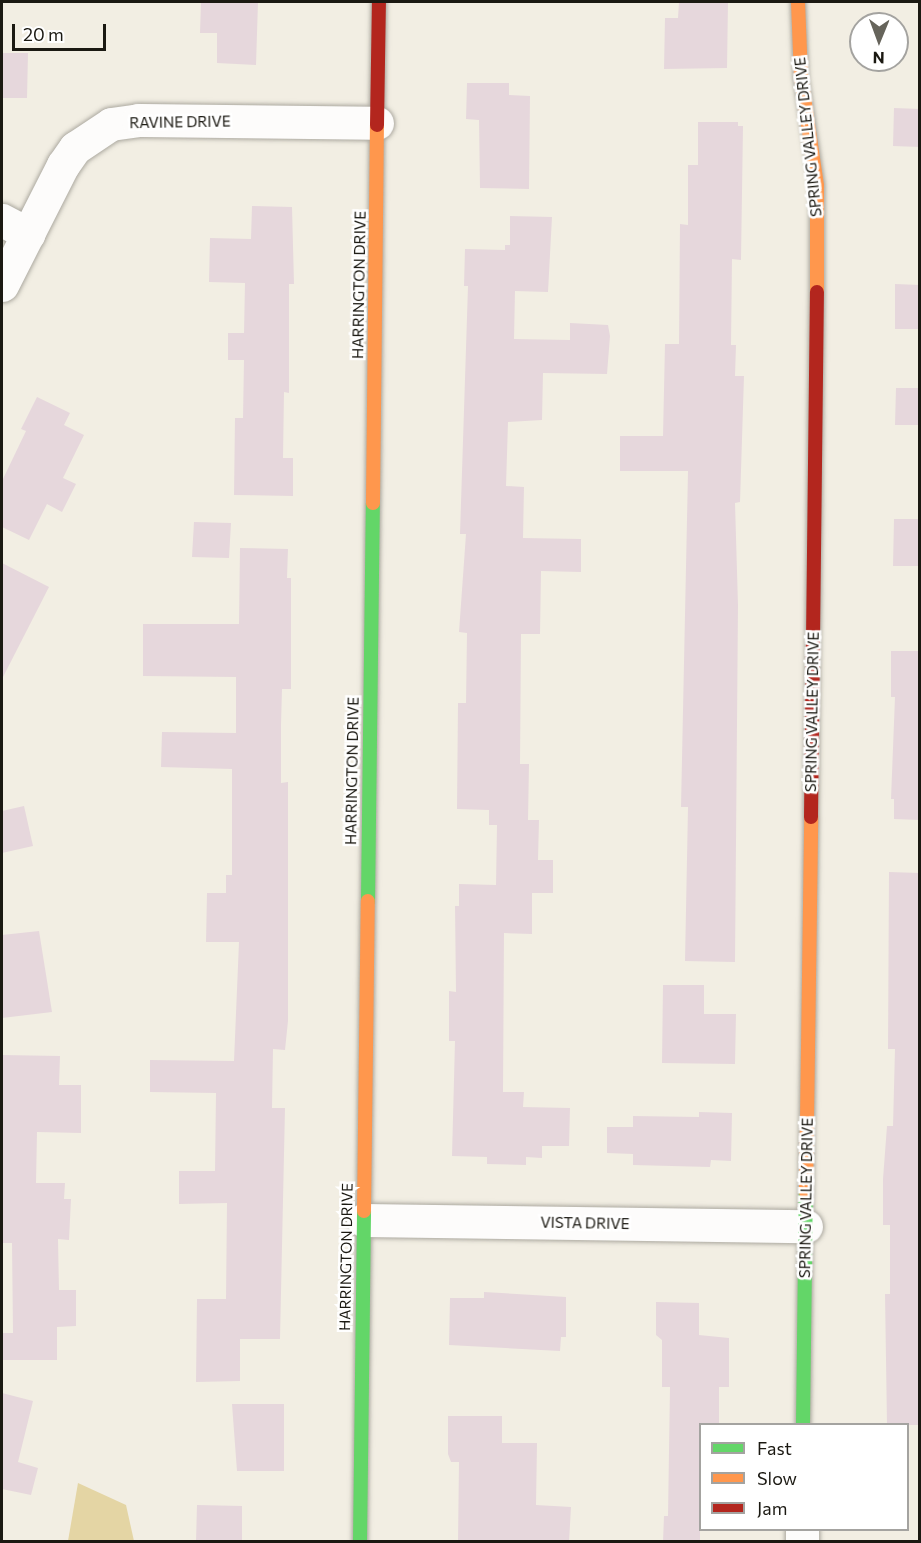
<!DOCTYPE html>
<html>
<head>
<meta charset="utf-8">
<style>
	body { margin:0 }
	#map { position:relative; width:921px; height:1543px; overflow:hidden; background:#f2eee3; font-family:Commissioner,sans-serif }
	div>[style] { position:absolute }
	.forest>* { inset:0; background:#e4d5a4 }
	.building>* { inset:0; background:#e6d7dc }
	.roads { filter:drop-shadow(0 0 2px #aca9a0) drop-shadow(0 0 2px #aca9a0) }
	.street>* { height:33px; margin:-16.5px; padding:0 16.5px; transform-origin:16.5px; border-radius:16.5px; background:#fdfcfb }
	.fast>* { height:14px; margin:-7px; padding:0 7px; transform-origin:7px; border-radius:7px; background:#63d668 }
	.slow>* { height:14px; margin:-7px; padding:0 7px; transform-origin:7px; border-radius:7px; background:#ff974d }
	.jam>* { height:14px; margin:-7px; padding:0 7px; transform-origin:7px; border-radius:7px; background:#b3261e }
	span { translate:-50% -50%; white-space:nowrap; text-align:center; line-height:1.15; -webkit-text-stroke:5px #fff; paint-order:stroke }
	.street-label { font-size:15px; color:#1b1912 }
	.frame { position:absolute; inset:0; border:3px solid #1b1912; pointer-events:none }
	.legend { position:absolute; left:699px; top:1423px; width:210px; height:108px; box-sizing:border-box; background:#fff; border:2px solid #a4a3a0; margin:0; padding:8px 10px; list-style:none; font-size:18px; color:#1b1912 }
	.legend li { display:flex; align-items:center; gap:12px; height:30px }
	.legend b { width:30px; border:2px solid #a4a3a0 }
	.north { position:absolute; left:849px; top:12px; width:60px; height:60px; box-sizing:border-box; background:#fff; border:2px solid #a4a3a0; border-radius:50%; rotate:181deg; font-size:16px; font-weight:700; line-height:24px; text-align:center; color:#1b1912 }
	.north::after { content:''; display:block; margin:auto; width:21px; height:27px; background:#66645b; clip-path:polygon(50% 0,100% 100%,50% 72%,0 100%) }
	.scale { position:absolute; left:12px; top:24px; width:94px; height:27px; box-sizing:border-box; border:3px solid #1b1912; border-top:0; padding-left:8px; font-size:18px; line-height:21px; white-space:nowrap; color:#1b1912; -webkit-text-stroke:4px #fff; paint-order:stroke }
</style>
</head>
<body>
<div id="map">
	<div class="forest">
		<i style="clip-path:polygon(78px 1483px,126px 1505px,134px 1541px,68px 1541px)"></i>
	</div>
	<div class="building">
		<i style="clip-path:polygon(201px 2px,258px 2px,256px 65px,217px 63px,217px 33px,200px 33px)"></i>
		<i style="clip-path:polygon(679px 2px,728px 2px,727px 68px,664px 69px,665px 18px,678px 18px)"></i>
		<i style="clip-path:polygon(2px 53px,28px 53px,27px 98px,2px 98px)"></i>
		<i style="clip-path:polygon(467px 83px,509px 83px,509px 95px,530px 96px,529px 189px,480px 188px,479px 120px,466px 119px)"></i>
		<i style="clip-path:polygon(894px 108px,920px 109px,920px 147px,893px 146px)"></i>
		<i style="clip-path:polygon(698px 122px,738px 122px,738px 126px,743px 126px,741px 260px,732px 259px,731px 345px,736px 345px,735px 376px,744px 376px,740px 502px,735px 503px,738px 605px,735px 962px,685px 961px,688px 807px,681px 807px,688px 471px,620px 471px,620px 436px,663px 436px,665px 344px,679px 344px,680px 224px,688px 225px,688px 165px,698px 165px)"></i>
		<i style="clip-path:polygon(252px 206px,292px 207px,294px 284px,289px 284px,289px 393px,284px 392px,283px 458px,293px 458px,293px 496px,234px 495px,235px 418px,243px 418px,244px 360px,228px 360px,228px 333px,244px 333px,245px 283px,209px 282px,210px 238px,251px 239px)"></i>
		<i style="clip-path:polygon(510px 216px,552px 217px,548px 292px,515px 291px,514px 339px,570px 340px,570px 323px,608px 325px,610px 336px,607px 374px,543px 373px,542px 420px,508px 422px,506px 486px,524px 487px,523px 538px,581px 539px,581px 572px,541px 571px,540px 634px,521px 634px,520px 764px,529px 764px,528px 820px,539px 820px,538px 860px,553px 860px,553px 893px,532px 893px,532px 934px,504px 933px,503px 1092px,524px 1092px,523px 1107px,570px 1108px,569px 1146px,542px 1146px,542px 1158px,526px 1157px,526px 1165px,487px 1164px,487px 1157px,452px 1156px,455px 1041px,449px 1041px,449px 991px,456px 992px,455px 906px,459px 906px,459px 884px,496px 885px,497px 825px,489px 825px,489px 810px,457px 809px,458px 703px,466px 703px,467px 633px,459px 632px,466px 534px,460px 534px,468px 286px,464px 286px,465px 249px,505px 250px,505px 245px,510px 245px)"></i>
		<i style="clip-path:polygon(895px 284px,920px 285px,920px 329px,895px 329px)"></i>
		<i style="clip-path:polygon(896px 388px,920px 388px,920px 425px,895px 425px)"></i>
		<i style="clip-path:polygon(37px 397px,70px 413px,64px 425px,84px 435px,63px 478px,76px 484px,62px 512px,47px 504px,29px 540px,2px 527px,2px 481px,26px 431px,21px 429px)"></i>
		<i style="clip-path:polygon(894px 519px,920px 519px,920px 566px,893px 566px)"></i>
		<i style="clip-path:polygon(194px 522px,231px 523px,229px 558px,192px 557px)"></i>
		<i style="clip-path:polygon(240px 548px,288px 549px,287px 578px,291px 578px,291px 689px,282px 689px,281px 725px,281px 783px,288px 782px,288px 1021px,285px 1050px,273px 1049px,272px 1108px,285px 1108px,280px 1339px,240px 1339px,240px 1381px,196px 1382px,197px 1299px,226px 1299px,227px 1203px,179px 1204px,179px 1171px,215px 1171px,216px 1093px,150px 1092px,150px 1060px,234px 1061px,239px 942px,206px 942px,207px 893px,226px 893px,226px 875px,232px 875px,232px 769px,161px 767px,162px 732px,236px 733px,236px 677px,143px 676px,143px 624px,239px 624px)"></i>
		<i style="clip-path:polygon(2px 563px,49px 587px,2px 679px)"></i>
		<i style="clip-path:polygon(891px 651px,920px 651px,920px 820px,894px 819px,894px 799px,891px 799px,895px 697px,891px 697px)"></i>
		<i style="clip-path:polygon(24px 806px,33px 846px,2px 853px,2px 811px)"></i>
		<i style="clip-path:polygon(889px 872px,920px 873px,920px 1425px,887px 1425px,885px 1294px,890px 1294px,890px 1225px,883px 1225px,883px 1179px,887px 1126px,893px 1126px,895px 1049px,888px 1049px)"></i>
		<i style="clip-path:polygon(39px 931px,52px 1012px,2px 1018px,2px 935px)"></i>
		<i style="clip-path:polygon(663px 985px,704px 985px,704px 1014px,736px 1014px,735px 1064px,662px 1063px)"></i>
		<i style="clip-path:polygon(2px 1055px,60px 1056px,59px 1085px,81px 1085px,81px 1133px,37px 1132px,36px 1183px,65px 1183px,64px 1199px,71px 1199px,69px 1240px,58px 1239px,59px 1290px,76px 1290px,76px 1326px,57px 1327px,57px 1360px,2px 1360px,2px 1333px,13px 1333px,12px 1243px,2px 1243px)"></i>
		<i style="clip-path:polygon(699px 1112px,732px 1113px,731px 1161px,711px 1160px,710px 1167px,633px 1165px,633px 1154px,607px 1153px,607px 1127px,633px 1127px,633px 1116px,699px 1117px)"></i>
		<i style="clip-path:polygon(484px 1292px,566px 1297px,566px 1337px,561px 1337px,560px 1351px,449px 1345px,450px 1298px,484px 1298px)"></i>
		<i style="clip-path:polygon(656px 1302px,699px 1303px,699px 1335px,729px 1338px,729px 1387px,719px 1387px,719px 1425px,700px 1425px,700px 1542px,663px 1542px,664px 1516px,668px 1516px,670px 1387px,662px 1387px,662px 1340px,656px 1335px)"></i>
		<i style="clip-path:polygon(2px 1393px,33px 1401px,18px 1462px,38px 1468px,31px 1495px,2px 1489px)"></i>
		<i style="clip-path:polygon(232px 1404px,284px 1404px,284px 1471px,237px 1471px)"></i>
		<i style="clip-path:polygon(448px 1416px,502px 1416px,502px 1443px,537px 1443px,536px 1505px,571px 1507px,569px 1542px,458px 1542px,459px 1462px,451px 1462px,448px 1454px)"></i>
		<i style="clip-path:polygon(197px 1505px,242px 1506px,242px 1542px,196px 1542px)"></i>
	</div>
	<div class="roads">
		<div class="street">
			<i style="left:2px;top:220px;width:30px;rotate:28deg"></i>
			<i style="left:2px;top:285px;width:135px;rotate:-63.1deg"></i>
			<i style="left:63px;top:165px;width:21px;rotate:-55deg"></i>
			<i style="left:75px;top:148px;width:43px;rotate:-33.7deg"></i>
			<i style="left:111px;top:124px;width:27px;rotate:-8deg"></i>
			<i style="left:138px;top:120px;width:239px;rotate:0.7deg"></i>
			<i style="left:363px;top:1220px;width:443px;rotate:0.8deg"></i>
			<i style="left:802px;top:1542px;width:12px;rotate:-90deg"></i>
		</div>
		<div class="fast">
			<i style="left:368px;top:901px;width:398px;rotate:-89.3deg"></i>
			<i style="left:803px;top:1424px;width:232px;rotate:-89.3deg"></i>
			<i style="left:360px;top:1542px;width:331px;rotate:-89.3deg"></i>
		</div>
		<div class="slow">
			<i style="left:798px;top:2px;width:75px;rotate:87.7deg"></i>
			<i style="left:801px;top:77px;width:110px;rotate:81.6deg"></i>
			<i style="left:817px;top:186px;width:106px;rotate:90deg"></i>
			<i style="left:373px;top:503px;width:378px;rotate:-89.4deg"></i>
			<i style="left:806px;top:1192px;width:375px;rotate:-89.2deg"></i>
			<i style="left:364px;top:1211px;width:310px;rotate:-89.3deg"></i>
		</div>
		<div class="jam">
			<i style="left:377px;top:125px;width:123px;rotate:-89.1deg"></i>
			<i style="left:811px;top:817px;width:525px;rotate:-89.35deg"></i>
		</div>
	</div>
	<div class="street-label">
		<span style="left:180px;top:122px;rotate:-1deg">RAVINE DRIVE</span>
		<span style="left:808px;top:137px;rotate:-96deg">SPRING VALLEY DRIVE</span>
		<span style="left:359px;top:285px;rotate:-89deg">HARRINGTON DRIVE</span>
		<span style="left:812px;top:712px;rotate:-89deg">SPRING VALLEY DRIVE</span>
		<span style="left:352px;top:771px;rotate:-89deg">HARRINGTON DRIVE</span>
		<span style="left:806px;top:1198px;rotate:-89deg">SPRING VALLEY DRIVE</span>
		<span style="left:585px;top:1223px;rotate:1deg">VISTA DRIVE</span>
		<span style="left:346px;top:1257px;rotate:-89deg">HARRINGTON DRIVE</span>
	</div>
	<div class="frame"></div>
	<ul class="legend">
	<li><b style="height:8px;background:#63d668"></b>Fast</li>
	<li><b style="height:8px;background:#ff974d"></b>Slow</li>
	<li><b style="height:8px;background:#b3261e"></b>Jam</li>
	</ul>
	<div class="north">N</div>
	<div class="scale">20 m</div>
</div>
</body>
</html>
